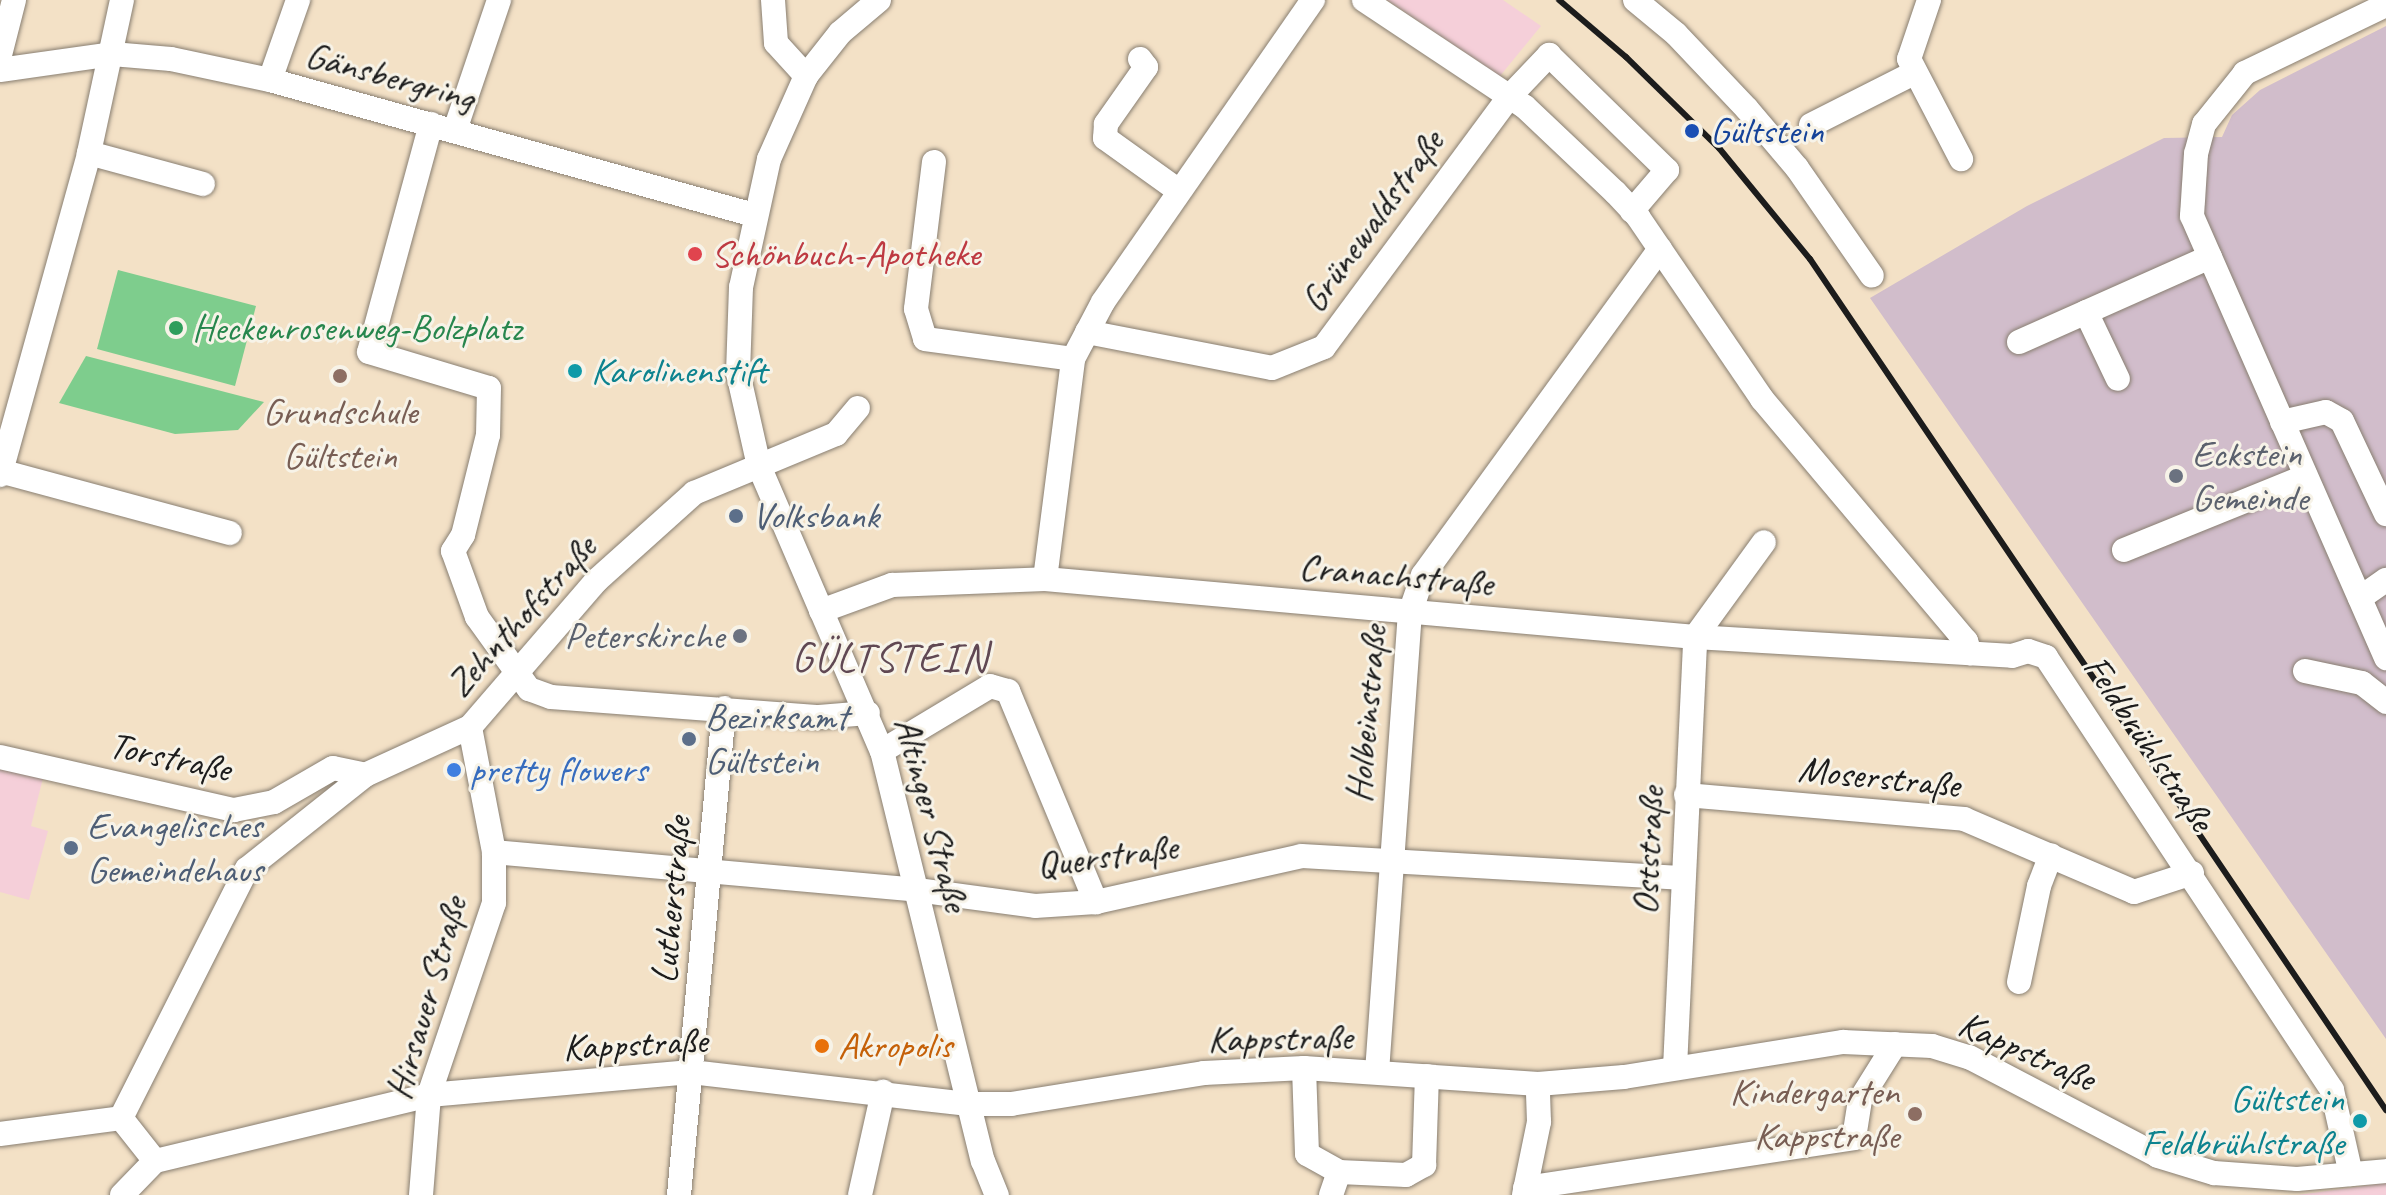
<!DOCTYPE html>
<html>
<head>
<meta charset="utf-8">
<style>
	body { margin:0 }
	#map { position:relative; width:2386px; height:1195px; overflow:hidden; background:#f3e1c6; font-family:Caveat,sans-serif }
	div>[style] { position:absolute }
	.built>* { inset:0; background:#f5cfd9 }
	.industrial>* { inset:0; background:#d1bdcb }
	.green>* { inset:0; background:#7ecd8d }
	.roads { filter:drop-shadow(0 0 2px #887e71) drop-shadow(0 0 2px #887e71) }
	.minor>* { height:24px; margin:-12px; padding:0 12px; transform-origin:12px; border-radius:12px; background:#fff }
	.rail>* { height:6px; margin:-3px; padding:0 3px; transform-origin:3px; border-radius:3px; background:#1c1c1c }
	.dots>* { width:22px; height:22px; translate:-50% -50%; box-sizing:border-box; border:4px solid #f7f3e8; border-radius:50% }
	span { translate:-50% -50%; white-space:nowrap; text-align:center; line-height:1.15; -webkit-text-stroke:6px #f7f3e8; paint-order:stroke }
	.street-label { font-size:38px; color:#1c1c1c }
	.transit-label { font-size:38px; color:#164399 }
	.left { translate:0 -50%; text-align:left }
	.health-label { font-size:38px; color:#be3a42 }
	.leisure-label { font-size:38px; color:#27864d }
	.culture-label { font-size:38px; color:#0d838f }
	.right { translate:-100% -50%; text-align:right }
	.education-label { font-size:38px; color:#785e54 }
	.worship-label { font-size:38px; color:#5b616d }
	.service-label { font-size:38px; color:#4e5e75 }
	.shop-label { font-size:38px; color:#366cbe }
	.food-label { font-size:38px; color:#c56008 }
	.quarter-label { font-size:42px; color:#604853; letter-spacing:2px }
</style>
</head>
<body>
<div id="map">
	<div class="built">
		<i style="clip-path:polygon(1387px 0,1503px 0,1541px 26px,1500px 76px)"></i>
		<i style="clip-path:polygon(0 763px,44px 774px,31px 826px,48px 831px,29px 900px,0 892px)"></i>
		<i style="clip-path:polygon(2386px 1183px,2386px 1195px,2297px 1195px)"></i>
	</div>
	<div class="industrial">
		<i style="clip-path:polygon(2386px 26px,2386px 1039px,1870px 298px,2027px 206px,2164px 138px,2222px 137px,2232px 115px,2260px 90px)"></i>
	</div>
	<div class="green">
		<i style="clip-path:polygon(118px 270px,256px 306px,235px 386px,97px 349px)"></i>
		<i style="clip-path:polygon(86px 356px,264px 402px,238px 430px,175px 434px,59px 403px)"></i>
	</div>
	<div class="roads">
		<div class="minor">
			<i style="left:122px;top:0;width:157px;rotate:102.2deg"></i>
			<i style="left:89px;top:153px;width:118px;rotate:15.2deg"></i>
			<i style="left:773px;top:0;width:43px;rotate:86deg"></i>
			<i style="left:776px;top:43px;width:45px;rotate:47.7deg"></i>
			<i style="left:879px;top:0;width:51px;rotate:139.8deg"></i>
			<i style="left:840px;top:33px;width:55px;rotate:128.3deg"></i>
			<i style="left:806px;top:76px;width:91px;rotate:114deg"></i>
			<i style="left:769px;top:159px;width:131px;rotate:102.3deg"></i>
			<i style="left:741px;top:287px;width:86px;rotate:92deg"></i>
			<i style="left:738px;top:373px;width:95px;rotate:77.3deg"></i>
			<i style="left:759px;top:466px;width:310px;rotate:66.7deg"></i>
			<i style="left:882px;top:751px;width:422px;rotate:76.2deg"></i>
			<i style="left:983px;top:1161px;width:37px;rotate:68deg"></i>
			<i style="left:1364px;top:0;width:193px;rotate:33.6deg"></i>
			<i style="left:1525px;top:107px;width:124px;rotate:43.4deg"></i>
			<i style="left:1615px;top:192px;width:34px;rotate:47deg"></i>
			<i style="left:1638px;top:217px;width:220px;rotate:55.7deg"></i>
			<i style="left:1762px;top:399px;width:317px;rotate:49.9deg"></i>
			<i style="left:1966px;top:641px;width:13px;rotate:72deg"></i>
			<i style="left:1635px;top:0;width:53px;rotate:39.7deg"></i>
			<i style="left:1676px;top:34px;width:103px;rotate:46.6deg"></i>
			<i style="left:1747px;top:109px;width:77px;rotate:49.7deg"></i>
			<i style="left:1797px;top:168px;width:131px;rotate:55.2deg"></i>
			<i style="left:1929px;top:0;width:62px;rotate:108.7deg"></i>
			<i style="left:1909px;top:59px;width:113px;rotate:62.5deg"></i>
			<i style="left:2386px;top:5px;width:157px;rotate:154.3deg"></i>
			<i style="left:2245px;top:73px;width:65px;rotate:128.8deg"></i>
			<i style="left:2204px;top:124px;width:31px;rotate:105deg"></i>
			<i style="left:2196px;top:154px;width:62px;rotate:93.7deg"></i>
			<i style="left:2192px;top:216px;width:483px;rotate:66.3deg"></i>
			<i style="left:0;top:55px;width:57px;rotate:-75.7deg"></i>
			<i style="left:1140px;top:59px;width:10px;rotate:53deg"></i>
			<i style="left:1146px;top:67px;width:70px;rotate:125.1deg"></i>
			<i style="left:1106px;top:124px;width:14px;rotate:94deg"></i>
			<i style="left:1105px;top:138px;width:91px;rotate:35.6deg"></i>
			<i style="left:0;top:70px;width:113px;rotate:-8.1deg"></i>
			<i style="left:112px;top:54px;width:59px;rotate:4.8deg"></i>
			<i style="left:171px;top:59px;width:101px;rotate:12deg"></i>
			<i style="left:270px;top:80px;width:502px;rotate:15.59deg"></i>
			<i style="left:270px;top:80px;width:85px;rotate:-70.7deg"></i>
			<i style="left:431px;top:124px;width:236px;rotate:105.2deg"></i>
			<i style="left:369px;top:352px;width:125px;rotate:16.7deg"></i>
			<i style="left:489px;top:388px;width:47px;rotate:91.2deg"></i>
			<i style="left:488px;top:435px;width:103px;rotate:104deg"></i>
			<i style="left:463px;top:535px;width:19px;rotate:122deg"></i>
			<i style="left:453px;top:551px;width:70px;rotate:70deg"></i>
			<i style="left:477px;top:617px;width:89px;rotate:54.2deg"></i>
			<i style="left:529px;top:689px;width:23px;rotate:20deg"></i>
			<i style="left:551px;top:697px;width:269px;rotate:4.3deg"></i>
			<i style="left:819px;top:717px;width:49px;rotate:-4.7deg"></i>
			<i style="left:1811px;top:125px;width:113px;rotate:-26.8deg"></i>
			<i style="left:455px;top:130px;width:137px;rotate:-71.3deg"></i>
			<i style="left:934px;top:162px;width:148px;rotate:97deg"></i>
			<i style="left:916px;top:309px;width:31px;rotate:73deg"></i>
			<i style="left:925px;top:339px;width:149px;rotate:7.7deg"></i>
			<i style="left:2086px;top:312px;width:74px;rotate:64.5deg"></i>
			<i style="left:1087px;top:332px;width:188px;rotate:11deg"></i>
			<i style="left:1272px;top:368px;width:56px;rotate:-22deg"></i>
			<i style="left:1324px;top:347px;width:312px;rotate:-53.5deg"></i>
			<i style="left:1510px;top:96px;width:57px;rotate:-46.4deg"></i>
			<i style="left:1549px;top:55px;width:165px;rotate:44.3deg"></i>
			<i style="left:1667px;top:170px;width:54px;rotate:130.5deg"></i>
			<i style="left:2019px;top:342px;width:209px;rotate:-24deg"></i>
			<i style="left:2282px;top:422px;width:45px;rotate:-12.8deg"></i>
			<i style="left:2326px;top:412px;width:18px;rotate:29deg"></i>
			<i style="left:2342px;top:421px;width:103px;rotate:64.7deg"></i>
			<i style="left:0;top:471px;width:238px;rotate:15.1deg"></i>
			<i style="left:0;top:475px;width:334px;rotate:-74.5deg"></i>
			<i style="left:2124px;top:550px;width:196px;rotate:-22.1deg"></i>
			<i style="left:1045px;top:579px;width:222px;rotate:-82.7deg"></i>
			<i style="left:1073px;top:359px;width:64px;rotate:-62.2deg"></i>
			<i style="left:1103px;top:302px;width:368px;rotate:-55.2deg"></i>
			<i style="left:2360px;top:598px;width:32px;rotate:-35deg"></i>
			<i style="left:821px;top:611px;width:76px;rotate:-20.1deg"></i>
			<i style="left:892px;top:585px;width:153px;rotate:-2.2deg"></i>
			<i style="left:1045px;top:579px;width:653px;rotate:5.1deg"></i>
			<i style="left:1695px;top:637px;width:318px;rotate:3.4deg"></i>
			<i style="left:2012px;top:656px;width:17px;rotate:-17deg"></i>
			<i style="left:2028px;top:651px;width:19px;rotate:18deg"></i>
			<i style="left:2046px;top:657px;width:519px;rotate:56.55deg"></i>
			<i style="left:2332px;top:1090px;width:86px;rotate:77.3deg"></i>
			<i style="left:1695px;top:637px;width:117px;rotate:-54deg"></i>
			<i style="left:2305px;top:671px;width:58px;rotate:11.9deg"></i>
			<i style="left:2362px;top:683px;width:31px;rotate:38deg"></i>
			<i style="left:882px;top:751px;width:126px;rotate:-31deg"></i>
			<i style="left:990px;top:686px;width:19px;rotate:16deg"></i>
			<i style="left:1008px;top:691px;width:229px;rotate:67.4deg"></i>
			<i style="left:0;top:757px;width:240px;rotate:12.8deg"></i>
			<i style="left:234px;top:810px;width:41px;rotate:-11.3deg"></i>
			<i style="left:274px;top:802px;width:68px;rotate:-30deg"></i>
			<i style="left:333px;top:768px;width:33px;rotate:12deg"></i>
			<i style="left:1686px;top:795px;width:279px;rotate:4.9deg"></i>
			<i style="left:1964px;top:819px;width:185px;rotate:23.2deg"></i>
			<i style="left:2134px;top:892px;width:61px;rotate:-18.1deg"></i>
			<i style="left:494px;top:852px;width:425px;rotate:5.1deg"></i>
			<i style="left:917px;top:890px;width:119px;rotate:7.7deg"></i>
			<i style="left:1035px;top:906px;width:61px;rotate:-3.8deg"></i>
			<i style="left:1096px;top:902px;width:210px;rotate:-12.6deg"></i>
			<i style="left:1301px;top:856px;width:381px;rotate:3.3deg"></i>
			<i style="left:2019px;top:982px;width:98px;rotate:-78.2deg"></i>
			<i style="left:2039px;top:886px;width:33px;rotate:-69deg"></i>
			<i style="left:1304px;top:1068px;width:86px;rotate:88deg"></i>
			<i style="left:1307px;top:1154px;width:37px;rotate:29deg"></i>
			<i style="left:1675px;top:1068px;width:431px;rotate:-87.3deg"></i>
			<i style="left:1377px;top:1072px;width:460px;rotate:-85.9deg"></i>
			<i style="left:1410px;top:613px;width:40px;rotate:-71.1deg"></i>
			<i style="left:1423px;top:575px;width:403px;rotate:-54deg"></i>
			<i style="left:121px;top:1118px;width:279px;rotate:-63.2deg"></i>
			<i style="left:247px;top:869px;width:151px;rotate:-38.5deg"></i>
			<i style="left:365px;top:775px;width:115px;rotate:-24.6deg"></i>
			<i style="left:470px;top:727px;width:193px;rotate:-49.2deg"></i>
			<i style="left:596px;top:581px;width:132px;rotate:-41.9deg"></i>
			<i style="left:694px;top:493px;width:154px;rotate:-22.6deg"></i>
			<i style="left:836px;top:434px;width:34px;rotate:-50deg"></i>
			<i style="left:121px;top:1118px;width:55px;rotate:51.7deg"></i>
			<i style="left:0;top:1134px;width:122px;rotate:-7.5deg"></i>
			<i style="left:1525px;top:1188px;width:333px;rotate:-8.6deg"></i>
			<i style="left:1854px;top:1138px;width:38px;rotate:-81deg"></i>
			<i style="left:1860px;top:1100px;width:66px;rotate:-58deg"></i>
			<i style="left:122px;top:1195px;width:47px;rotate:-45.9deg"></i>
			<i style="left:155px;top:1161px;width:282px;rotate:-13.5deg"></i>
			<i style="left:429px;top:1095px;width:263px;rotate:-5deg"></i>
			<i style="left:691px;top:1072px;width:280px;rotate:6.6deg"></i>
			<i style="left:969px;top:1104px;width:42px"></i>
			<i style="left:1011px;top:1104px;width:195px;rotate:-9.1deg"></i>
			<i style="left:1204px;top:1073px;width:100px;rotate:-2.9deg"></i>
			<i style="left:1304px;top:1068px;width:235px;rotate:3.9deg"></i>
			<i style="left:1538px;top:1084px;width:86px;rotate:-4.7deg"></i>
			<i style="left:1624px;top:1077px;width:222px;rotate:-9.1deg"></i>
			<i style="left:1843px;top:1042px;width:89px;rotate:2.6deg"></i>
			<i style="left:1932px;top:1046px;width:39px;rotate:17deg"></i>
			<i style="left:1969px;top:1057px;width:213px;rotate:27.6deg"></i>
			<i style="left:2158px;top:1156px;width:59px;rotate:16.9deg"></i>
			<i style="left:2214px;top:1173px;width:83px;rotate:4.1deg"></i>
			<i style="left:2297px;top:1179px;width:89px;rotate:-5.1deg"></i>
			<i style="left:421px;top:1195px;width:100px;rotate:-85.4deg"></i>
			<i style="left:429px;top:1095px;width:203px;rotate:-71.3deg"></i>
			<i style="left:494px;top:903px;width:51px;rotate:-90deg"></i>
			<i style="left:494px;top:852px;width:127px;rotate:-100.9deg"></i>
			<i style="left:679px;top:1195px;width:489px;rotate:-84.7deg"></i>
			<i style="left:860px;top:1195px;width:106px;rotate:-77.4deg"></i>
			<i style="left:1331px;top:1195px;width:24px;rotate:-71deg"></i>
			<i style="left:1339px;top:1172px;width:67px;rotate:2.6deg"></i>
			<i style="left:1406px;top:1175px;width:21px;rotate:-29deg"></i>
			<i style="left:1424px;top:1165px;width:89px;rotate:-88.1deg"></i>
			<i style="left:1524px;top:1195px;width:75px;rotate:-78.4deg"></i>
			<i style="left:1539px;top:1122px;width:38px;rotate:-92deg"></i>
		</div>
	</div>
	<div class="rail">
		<i style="left:1559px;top:0;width:88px;rotate:40.4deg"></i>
		<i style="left:1626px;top:57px;width:130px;rotate:44.4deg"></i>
		<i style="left:1719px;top:148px;width:144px;rotate:50.7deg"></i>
		<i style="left:1810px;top:259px;width:1028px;rotate:55.91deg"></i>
	</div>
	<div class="dots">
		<i style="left:1692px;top:131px;background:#1a4fb4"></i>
		<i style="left:695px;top:254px;background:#e0444e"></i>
		<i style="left:176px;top:328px;background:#2e9e5b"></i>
		<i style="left:575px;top:371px;background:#0f9aa8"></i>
		<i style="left:340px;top:376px;background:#8d6e63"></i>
		<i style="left:2176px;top:476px;background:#6b7280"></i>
		<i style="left:736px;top:516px;background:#5c6f8a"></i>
		<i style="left:740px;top:636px;background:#6b7280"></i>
		<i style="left:689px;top:739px;background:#5c6f8a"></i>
		<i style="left:454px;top:770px;background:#3f7fe0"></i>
		<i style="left:71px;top:848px;background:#5c6f8a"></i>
		<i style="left:822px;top:1046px;background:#e8710a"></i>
		<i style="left:1915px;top:1114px;background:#8d6e63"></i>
		<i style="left:2360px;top:1121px;background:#0f9aa8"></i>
	</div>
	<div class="street-label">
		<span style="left:390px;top:76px;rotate:15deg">Gänsbergring</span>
		<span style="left:1372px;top:221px;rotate:-54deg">Grünewaldstraße</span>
		<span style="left:1396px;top:575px;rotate:5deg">Cranachstraße</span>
		<span style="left:521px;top:616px;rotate:-48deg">Zehnthofstraße</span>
		<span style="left:1366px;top:714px;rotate:-85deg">Holbeinstraße</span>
		<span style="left:2149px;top:743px;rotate:56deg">Feldbrühlstraße</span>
		<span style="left:170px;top:757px;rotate:12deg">Torstraße</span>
		<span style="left:1879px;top:777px;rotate:6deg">Moserstraße</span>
		<span style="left:932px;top:814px;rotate:75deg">Altinger Straße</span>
		<span style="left:1648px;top:851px;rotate:-87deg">Oststraße</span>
		<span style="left:1107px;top:856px;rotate:-8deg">Querstraße</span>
		<span style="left:671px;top:900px;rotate:-85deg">Lutherstraße</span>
		<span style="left:426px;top:998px;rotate:-74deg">Hirsauer Straße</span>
		<span style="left:1280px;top:1038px;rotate:-1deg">Kappstraße</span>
		<span style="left:635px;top:1044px;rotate:-3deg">Kappstraße</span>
		<span style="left:2027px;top:1051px;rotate:24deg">Kappstraße</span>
	</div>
	<div class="transit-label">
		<span class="left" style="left:1710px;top:131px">Gültstein</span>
	</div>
	<div class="health-label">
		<span class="left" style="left:711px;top:254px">Schönbuch-Apotheke</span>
	</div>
	<div class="leisure-label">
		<span class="left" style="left:192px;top:328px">Heckenrosenweg-Bolzplatz</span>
	</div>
	<div class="culture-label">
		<span class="left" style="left:591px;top:371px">Karolinenstift</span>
		<span class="right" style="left:2344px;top:1121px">Gültstein<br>Feldbrühlstraße</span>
	</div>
	<div class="education-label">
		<span style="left:340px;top:434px">Grundschule<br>Gültstein</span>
		<span class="right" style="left:1899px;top:1114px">Kindergarten<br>Kappstraße</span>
	</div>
	<div class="worship-label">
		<span class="left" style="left:2192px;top:476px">Eckstein<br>Gemeinde</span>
		<span class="right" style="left:724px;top:636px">Peterskirche</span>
	</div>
	<div class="service-label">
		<span class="left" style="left:752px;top:516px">Volksbank</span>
		<span class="left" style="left:705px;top:739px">Bezirksamt<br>Gültstein</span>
		<span class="left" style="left:87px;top:848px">Evangelisches<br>Gemeindehaus</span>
	</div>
	<div class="shop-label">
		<span class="left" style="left:470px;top:770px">pretty flowers</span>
	</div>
	<div class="food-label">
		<span class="left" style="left:838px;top:1046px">Akropolis</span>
	</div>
	<div class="quarter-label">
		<span style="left:890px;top:658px">GÜLTSTEIN</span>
	</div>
</div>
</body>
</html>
